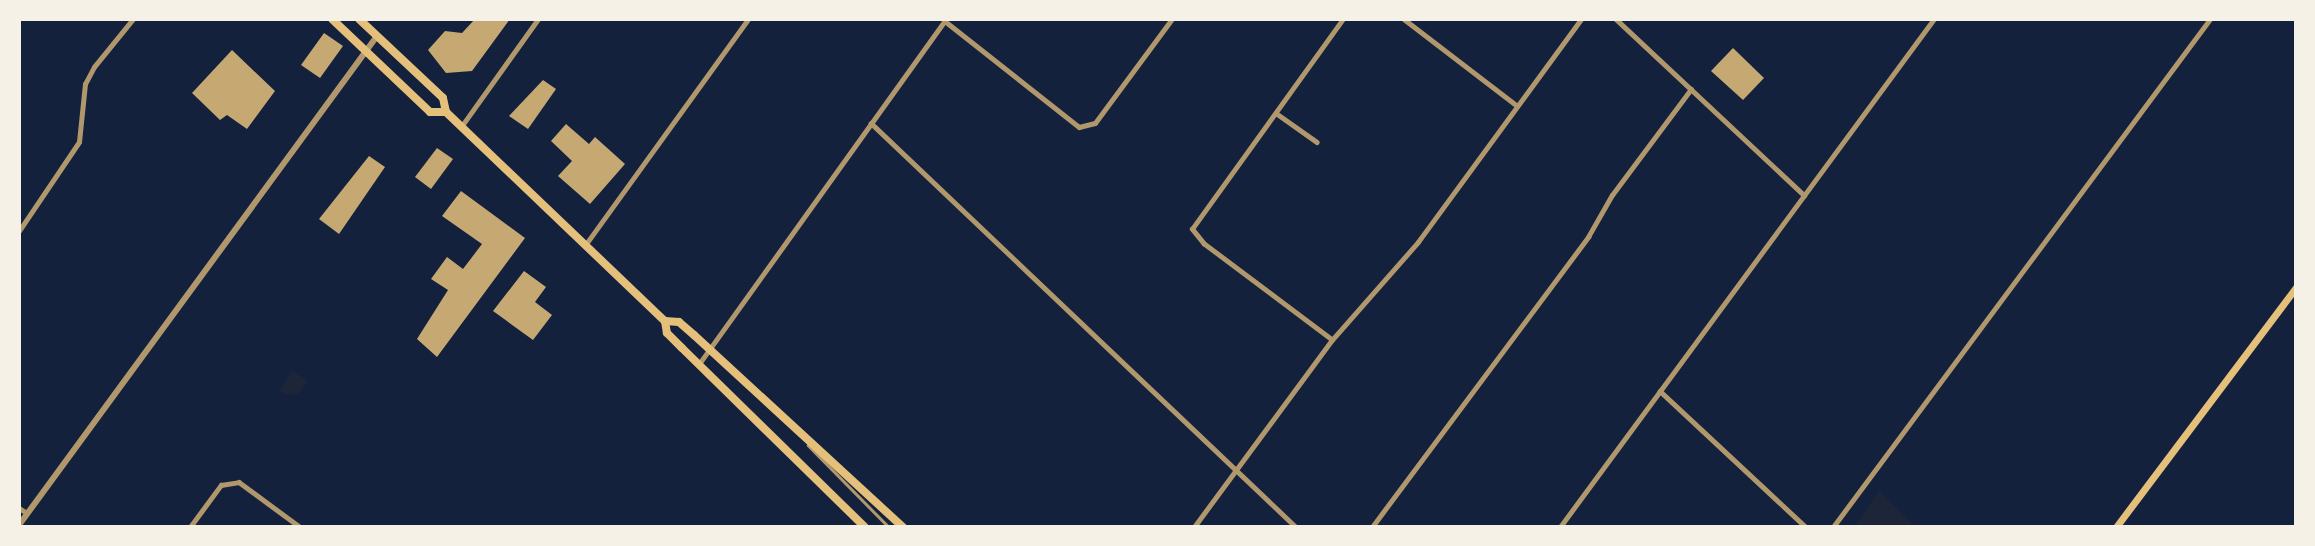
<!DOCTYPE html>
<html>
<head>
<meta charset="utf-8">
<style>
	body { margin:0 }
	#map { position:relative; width:2315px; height:546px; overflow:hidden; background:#14213d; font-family:Raleway,sans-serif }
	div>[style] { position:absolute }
	.green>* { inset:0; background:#1d2539 }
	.building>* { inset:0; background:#c6a872 }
	.service>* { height:2.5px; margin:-1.25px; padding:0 1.25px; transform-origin:1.25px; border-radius:1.25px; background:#b1986c }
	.minor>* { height:4.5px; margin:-2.25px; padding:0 2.25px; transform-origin:2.25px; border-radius:2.25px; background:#b1986c }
	.tertiary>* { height:6px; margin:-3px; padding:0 3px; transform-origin:3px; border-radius:3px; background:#b1986c }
	.secondary>* { height:7px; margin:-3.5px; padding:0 3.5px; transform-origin:3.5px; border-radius:3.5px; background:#e5c07b }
	.primary>* { height:8px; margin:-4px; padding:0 4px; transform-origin:4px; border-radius:4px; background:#e5c07b }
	span { translate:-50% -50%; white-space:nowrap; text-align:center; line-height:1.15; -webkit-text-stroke:5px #f6f1e7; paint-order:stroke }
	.frame { position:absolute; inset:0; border:21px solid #f6f1e7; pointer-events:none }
</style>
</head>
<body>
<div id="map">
	<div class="green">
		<i style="clip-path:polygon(292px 370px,308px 381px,298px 394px,286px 395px,280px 390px)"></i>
		<i style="clip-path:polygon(1879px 491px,1916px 527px,1854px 527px)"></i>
	</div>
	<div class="building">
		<i style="clip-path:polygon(475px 19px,510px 19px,472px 71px,446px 73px,428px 50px,445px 31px,462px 33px)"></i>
		<i style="clip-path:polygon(324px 33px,343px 46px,320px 78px,301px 65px)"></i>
		<i style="clip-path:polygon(1733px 48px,1764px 78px,1743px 100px,1711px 71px)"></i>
		<i style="clip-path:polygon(232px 50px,275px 91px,247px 129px,227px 115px,220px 120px,192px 93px)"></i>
		<i style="clip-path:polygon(543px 80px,556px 89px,528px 129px,509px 116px)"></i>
		<i style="clip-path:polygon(566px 124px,589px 144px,595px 137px,625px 164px,590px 204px,558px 176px,572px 161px,551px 141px)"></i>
		<i style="clip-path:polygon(437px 148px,453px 159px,431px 189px,415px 177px)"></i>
		<i style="clip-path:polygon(369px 156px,385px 167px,339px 234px,319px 219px)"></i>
		<i style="clip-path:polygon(461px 191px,525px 238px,437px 357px,417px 339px,448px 290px,431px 279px,447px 257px,463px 269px,482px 244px,442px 216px)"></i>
		<i style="clip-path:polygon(524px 271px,546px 287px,535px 302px,552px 315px,533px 340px,493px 311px)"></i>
	</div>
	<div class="service">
		<i style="left:808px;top:445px;width:115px;rotate:45.4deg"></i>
	</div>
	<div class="minor">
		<i style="left:1404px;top:19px;width:141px;rotate:37.5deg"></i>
		<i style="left:1616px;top:19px;width:258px;rotate:43.1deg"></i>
		<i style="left:945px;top:21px;width:171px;rotate:38.3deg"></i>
		<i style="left:1079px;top:127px;width:16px;rotate:-14deg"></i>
		<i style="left:1095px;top:123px;width:129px;rotate:-53.5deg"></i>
		<i style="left:1276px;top:113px;width:50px;rotate:35.3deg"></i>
		<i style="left:871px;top:123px;width:586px;rotate:43.55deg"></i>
		<i style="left:461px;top:127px;width:133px;rotate:-54.5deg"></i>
		<i style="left:19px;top:231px;width:107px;rotate:-56deg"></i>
		<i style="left:79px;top:142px;width:58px;rotate:-84.1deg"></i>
		<i style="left:85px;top:84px;width:19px;rotate:-62deg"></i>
		<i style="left:94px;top:67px;width:62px;rotate:-50.9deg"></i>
		<i style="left:586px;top:244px;width:277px;rotate:-54.2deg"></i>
		<i style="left:1332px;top:340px;width:160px;rotate:-143.1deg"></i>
		<i style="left:1204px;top:244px;width:19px;rotate:-129deg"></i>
		<i style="left:1192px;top:229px;width:259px;rotate:-54.3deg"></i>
		<i style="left:699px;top:364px;width:424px;rotate:-54.4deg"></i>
		<i style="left:1660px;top:391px;width:200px;rotate:43deg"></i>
		<i style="left:19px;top:508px;width:9px;rotate:32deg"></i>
		<i style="left:190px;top:527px;width:52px;rotate:-53.6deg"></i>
		<i style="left:221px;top:485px;width:18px;rotate:-9deg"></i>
		<i style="left:239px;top:482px;width:76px;rotate:36.4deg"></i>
		<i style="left:1194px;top:527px;width:232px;rotate:-53.6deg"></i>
		<i style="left:1332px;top:340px;width:130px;rotate:-48.7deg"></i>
		<i style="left:1418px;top:242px;width:276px;rotate:-53.8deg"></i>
		<i style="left:1372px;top:527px;width:362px;rotate:-53.3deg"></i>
		<i style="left:1588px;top:237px;width:48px;rotate:-60.3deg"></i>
		<i style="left:1612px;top:195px;width:132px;rotate:-53.3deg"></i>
		<i style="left:1560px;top:527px;width:631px;rotate:-53.64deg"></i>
		<i style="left:1833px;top:527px;width:633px;rotate:-53.42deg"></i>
	</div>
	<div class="tertiary">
		<i style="left:19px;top:525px;width:606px;rotate:-53.79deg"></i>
	</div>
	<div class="secondary">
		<i style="left:2116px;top:527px;width:300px;rotate:-53.1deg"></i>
	</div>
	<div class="primary">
		<i style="left:332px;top:19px;width:135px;rotate:43.5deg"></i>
		<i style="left:430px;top:112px;width:16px"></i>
		<i style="left:359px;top:19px;width:115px;rotate:43.2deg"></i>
		<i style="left:443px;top:98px;width:14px;rotate:78deg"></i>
		<i style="left:446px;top:112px;width:303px;rotate:43.7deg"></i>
		<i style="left:665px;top:321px;width:12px;rotate:81deg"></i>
		<i style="left:667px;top:333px;width:21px;rotate:45deg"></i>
		<i style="left:682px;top:348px;width:256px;rotate:44.4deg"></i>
		<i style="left:665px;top:321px;width:14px;rotate:4deg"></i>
		<i style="left:679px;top:322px;width:20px;rotate:41deg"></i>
		<i style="left:694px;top:335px;width:284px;rotate:42.6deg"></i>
	</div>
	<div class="frame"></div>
</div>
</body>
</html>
